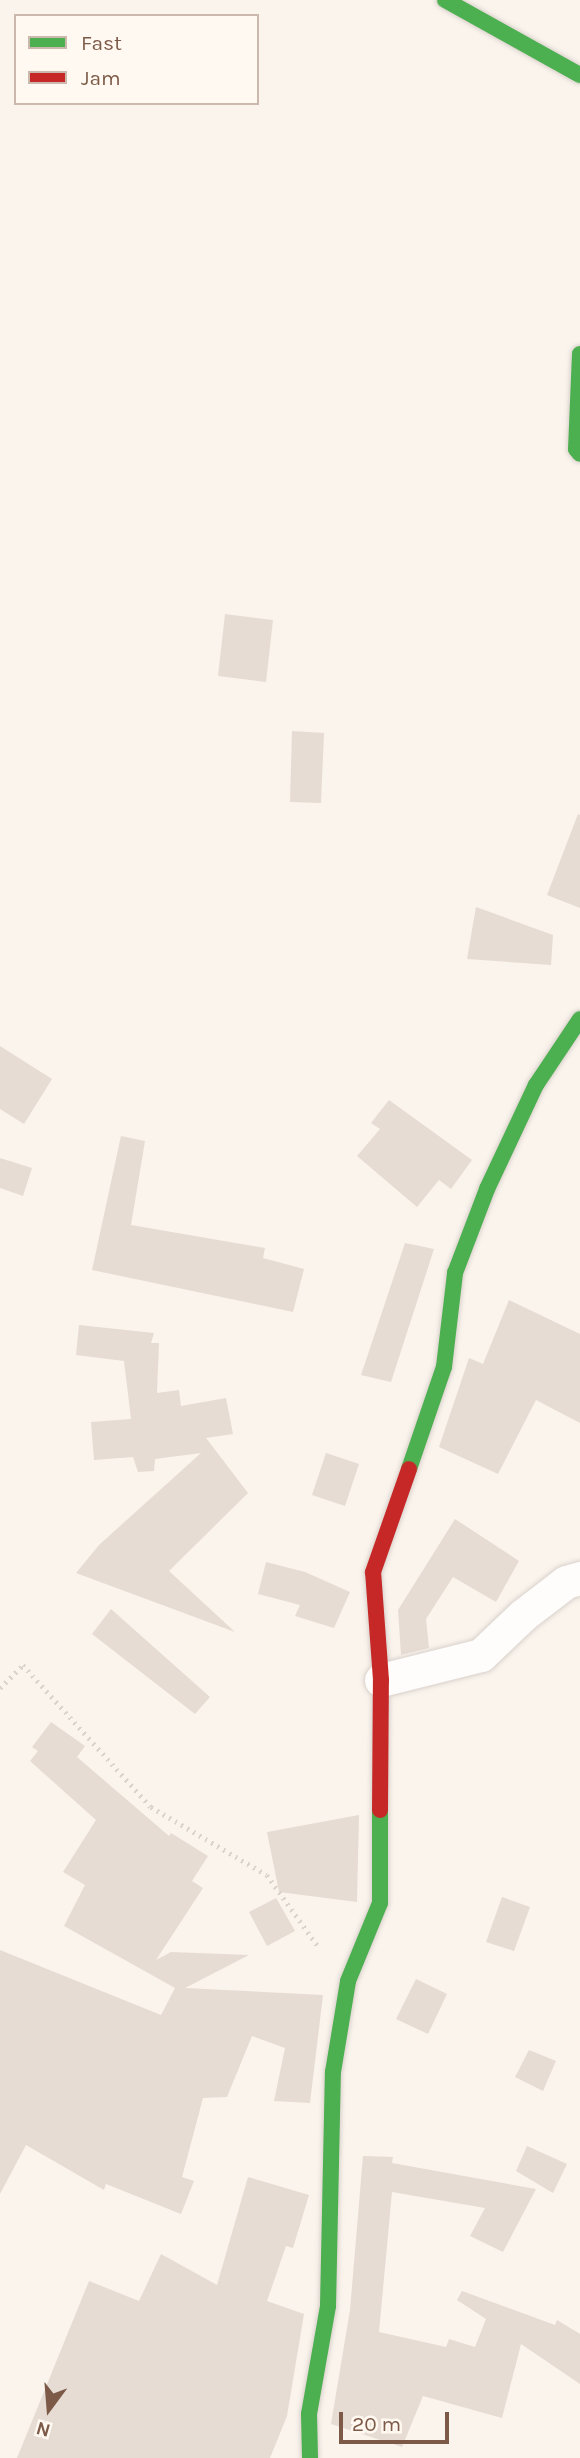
<!DOCTYPE html>
<html>
<head>
<meta charset="utf-8">
<style>
	body { margin:0 }
	#map { position:relative; width:580px; height:2458px; overflow:hidden; background:#faf4ed; font-family:Karla,sans-serif }
	div>[style] { position:absolute }
	.building>* { inset:0; background:#e7dcd3 }
	.path>* { height:4.5px; margin-top:-2.25px; transform-origin:0; background:repeating-linear-gradient(90deg,#ddd3cd 0 2px,transparent 0 7px) }
	.roads { filter:drop-shadow(0 0 2px #d9d1cb) drop-shadow(0 0 2px #d9d1cb) }
	.street>* { height:33px; margin:-16.5px; padding:0 16.5px; transform-origin:16.5px; border-radius:16.5px; background:#fefdfc }
	.fast>* { height:16px; margin:-8px; padding:0 8px; transform-origin:8px; border-radius:8px; background:#4caf50 }
	.jam>* { height:16px; margin:-8px; padding:0 8px; transform-origin:8px; border-radius:8px; background:#c62828 }
	span { translate:-50% -50%; white-space:nowrap; text-align:center; line-height:1.15; -webkit-text-stroke:6px #fff9f1; paint-order:stroke }
	.legend { position:absolute; left:14px; top:14px; width:245px; height:91px; box-sizing:border-box; background:#fff9f1; border:2px solid #cbb9ad; margin:0; padding:9px 12px; list-style:none; font-size:21px; color:#7d5a48 }
	.legend li { display:flex; align-items:center; gap:14px; height:35px }
	.legend b { width:35px; border:2px solid #cbb9ad }
	.north { position:absolute; left:14px; top:2374px; width:70px; height:70px; -webkit-text-stroke:5px #fff9f1; paint-order:stroke; rotate:196deg; font-size:19px; font-weight:700; line-height:28px; text-align:center; color:#7d5a48 }
	.north::after { content:''; display:block; margin:auto; width:24px; height:32px; background:#7d5a48; clip-path:polygon(50% 0,100% 100%,50% 72%,0 100%) }
	.scale { position:absolute; left:339px; top:2412px; width:110px; height:32px; box-sizing:border-box; border:4px solid #7d5a48; border-top:0; padding-left:9px; font-size:21px; line-height:24px; white-space:nowrap; color:#7d5a48; -webkit-text-stroke:5px #fff9f1; paint-order:stroke }
</style>
</head>
<body>
<div id="map">
	<div class="building">
		<i style="clip-path:polygon(225px 614px,273px 620px,266px 682px,218px 676px)"></i>
		<i style="clip-path:polygon(292px 731px,324px 733px,321px 803px,290px 802px)"></i>
		<i style="clip-path:polygon(578px 814px,580px 815px,580px 908px,547px 895px)"></i>
		<i style="clip-path:polygon(476px 907px,553px 935px,551px 965px,467px 959px)"></i>
		<i style="clip-path:polygon(0 1046px,52px 1079px,24px 1124px,0 1109px)"></i>
		<i style="clip-path:polygon(389px 1100px,472px 1160px,451px 1189px,439px 1180px,417px 1207px,357px 1156px,380px 1129px,371px 1123px)"></i>
		<i style="clip-path:polygon(121px 1136px,145px 1141px,131px 1225px,265px 1248px,263px 1258px,304px 1269px,293px 1312px,92px 1270px)"></i>
		<i style="clip-path:polygon(0 1158px,32px 1168px,23px 1196px,0 1188px)"></i>
		<i style="clip-path:polygon(405px 1243px,434px 1249px,391px 1382px,361px 1375px)"></i>
		<i style="clip-path:polygon(509px 1300px,580px 1334px,580px 1423px,536px 1400px,498px 1474px,439px 1447px,469px 1358px,483px 1364px)"></i>
		<i style="clip-path:polygon(79px 1325px,154px 1333px,151px 1343px,159px 1343px,157px 1393px,179px 1390px,181px 1406px,226px 1398px,233px 1434px,206px 1438px,248px 1493px,169px 1571px,235px 1632px,76px 1573px,99px 1545px,201px 1453px,155px 1459px,154px 1471px,138px 1472px,133px 1457px,94px 1460px,91px 1422px,131px 1419px,124px 1361px,76px 1355px)"></i>
		<i style="clip-path:polygon(326px 1453px,359px 1464px,345px 1506px,312px 1495px)"></i>
		<i style="clip-path:polygon(455px 1519px,519px 1561px,496px 1602px,453px 1577px,426px 1619px,429px 1648px,401px 1655px,398px 1610px)"></i>
		<i style="clip-path:polygon(266px 1562px,305px 1572px,350px 1592px,334px 1628px,295px 1616px,300px 1605px,258px 1594px)"></i>
		<i style="clip-path:polygon(111px 1609px,210px 1697px,195px 1714px,92px 1634px)"></i>
		<i style="clip-path:polygon(51px 1722px,85px 1746px,77px 1757px,169px 1836px,171px 1833px,208px 1856px,192px 1881px,203px 1888px,156px 1960px,171px 1952px,249px 1955px,185px 1988px,323px 1995px,310px 2103px,274px 2101px,285px 2048px,252px 2036px,227px 2097px,203px 2098px,182px 2177px,194px 2181px,181px 2214px,106px 2184px,104px 2190px,26px 2145px,0 2194px,0 1950px,161px 2015px,175px 1988px,64px 1926px,85px 1885px,63px 1872px,96px 1820px,30px 1761px,38px 1751px,32px 1747px)"></i>
		<i style="clip-path:polygon(359px 1815px,357px 1902px,279px 1892px,267px 1832px)"></i>
		<i style="clip-path:polygon(502px 1897px,530px 1907px,514px 1951px,486px 1942px)"></i>
		<i style="clip-path:polygon(276px 1898px,295px 1931px,267px 1946px,249px 1912px)"></i>
		<i style="clip-path:polygon(416px 1979px,447px 1994px,428px 2034px,396px 2019px)"></i>
		<i style="clip-path:polygon(529px 2050px,556px 2061px,543px 2091px,515px 2077px)"></i>
		<i style="clip-path:polygon(527px 2146px,567px 2164px,553px 2193px,516px 2171px)"></i>
		<i style="clip-path:polygon(363px 2156px,393px 2157px,392px 2163px,536px 2189px,503px 2252px,470px 2236px,485px 2208px,392px 2192px,379px 2332px,446px 2347px,449px 2339px,475px 2347px,486px 2319px,457px 2300px,462px 2291px,555px 2325px,557px 2320px,580px 2334px,580px 2384px,521px 2344px,502px 2418px,423px 2396px,402px 2447px,331px 2424px,350px 2310px)"></i>
		<i style="clip-path:polygon(248px 2177px,309px 2195px,293px 2248px,286px 2246px,267px 2301px,304px 2314px,287px 2416px,270px 2458px,17px 2458px,89px 2281px,139px 2301px,161px 2254px,217px 2285px)"></i>
	</div>
	<div class="path">
		<i style="left:0;top:1688px;width:33px;rotate:-45deg"></i>
		<i style="left:23px;top:1665px;width:191px;rotate:48deg"></i>
		<i style="left:151px;top:1807px;width:134px;rotate:30.4deg"></i>
		<i style="left:267px;top:1875px;width:91px;rotate:54.4deg"></i>
	</div>
	<div class="roads">
		<div class="street">
			<i style="left:381px;top:1680px;width:103px;rotate:-14deg"></i>
			<i style="left:481px;top:1655px;width:58px;rotate:-43.6deg"></i>
			<i style="left:523px;top:1615px;width:54px;rotate:-37.5deg"></i>
			<i style="left:566px;top:1582px;width:15px;rotate:-16deg"></i>
		</div>
		<div class="fast">
			<i style="left:445px;top:0;width:154px;rotate:29.1deg"></i>
			<i style="left:580px;top:354px;width:95px;rotate:92.4deg"></i>
			<i style="left:576px;top:449px;width:6px;rotate:51deg"></i>
			<i style="left:409px;top:1469px;width:108px;rotate:-71.1deg"></i>
			<i style="left:444px;top:1367px;width:95px;rotate:-83.3deg"></i>
			<i style="left:455px;top:1273px;width:90px;rotate:-69.1deg"></i>
			<i style="left:487px;top:1189px;width:115px;rotate:-64.8deg"></i>
			<i style="left:536px;top:1085px;width:79px;rotate:-56.3deg"></i>
			<i style="left:310px;top:2458px;width:44px;rotate:-91.3deg"></i>
			<i style="left:309px;top:2414px;width:110px;rotate:-80deg"></i>
			<i style="left:328px;top:2306px;width:234px;rotate:-88.8deg"></i>
			<i style="left:333px;top:2072px;width:92px;rotate:-80.6deg"></i>
			<i style="left:348px;top:1981px;width:84px;rotate:-67.7deg"></i>
			<i style="left:380px;top:1903px;width:93px;rotate:-90deg"></i>
		</div>
		<div class="jam">
			<i style="left:380px;top:1810px;width:130px;rotate:-89.6deg"></i>
			<i style="left:381px;top:1680px;width:108px;rotate:-94.2deg"></i>
			<i style="left:373px;top:1572px;width:109px;rotate:-70.7deg"></i>
		</div>
	</div>
	<ul class="legend">
	<li><b style="height:9px;background:#4caf50"></b>Fast</li>
	<li><b style="height:9px;background:#c62828"></b>Jam</li>
	</ul>
	<div class="north">N</div>
	<div class="scale">20 m</div>
</div>
</body>
</html>
